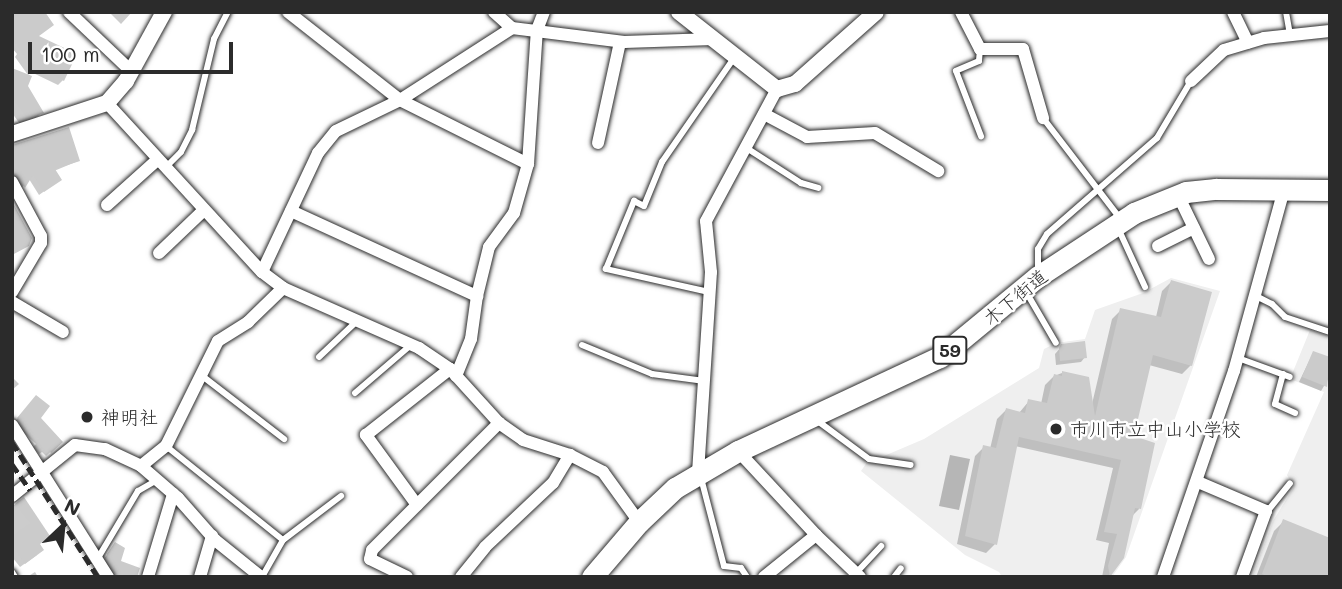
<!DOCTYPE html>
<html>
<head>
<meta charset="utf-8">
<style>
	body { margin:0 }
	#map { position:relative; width:1342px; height:589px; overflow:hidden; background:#fff; font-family:Mali,"Klee One",sans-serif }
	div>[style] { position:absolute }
	.built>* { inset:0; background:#efefef }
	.water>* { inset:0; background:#b6b6b6 }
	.shadow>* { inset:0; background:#0003 }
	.building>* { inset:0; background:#cbcbcb }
	.roads { filter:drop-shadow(0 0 2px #2b2b2b) drop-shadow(0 0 2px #2b2b2b) }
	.service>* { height:6px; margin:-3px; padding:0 3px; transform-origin:3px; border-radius:3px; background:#fff }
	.minor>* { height:12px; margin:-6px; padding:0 6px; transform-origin:6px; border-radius:6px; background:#fff }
	.tertiary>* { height:16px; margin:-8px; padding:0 8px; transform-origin:8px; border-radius:8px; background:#fff }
	.primary>* { height:21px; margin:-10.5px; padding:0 10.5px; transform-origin:10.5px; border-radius:10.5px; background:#fff }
	.rail>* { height:4.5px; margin-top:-2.25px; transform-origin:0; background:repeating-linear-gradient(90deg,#2b2b2b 0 10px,transparent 0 15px) }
	.dots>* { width:19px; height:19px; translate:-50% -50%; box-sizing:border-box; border:4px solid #fff; border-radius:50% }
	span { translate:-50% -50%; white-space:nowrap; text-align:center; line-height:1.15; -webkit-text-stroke:5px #fff; paint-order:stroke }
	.shield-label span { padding:2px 5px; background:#fff; border:2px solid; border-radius:5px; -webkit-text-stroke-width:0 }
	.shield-label { font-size:18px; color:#2b2b2b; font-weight:700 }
	.street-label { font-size:19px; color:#2b2b2b }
	.poi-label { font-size:19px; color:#2b2b2b }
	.left { translate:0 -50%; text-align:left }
	.frame { position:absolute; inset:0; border:14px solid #2b2b2b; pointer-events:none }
	.north { position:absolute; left:28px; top:491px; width:70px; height:70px; -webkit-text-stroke:5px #fff; paint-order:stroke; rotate:26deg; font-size:19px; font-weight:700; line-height:28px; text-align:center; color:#2b2b2b }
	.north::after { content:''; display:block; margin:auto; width:24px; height:32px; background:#2b2b2b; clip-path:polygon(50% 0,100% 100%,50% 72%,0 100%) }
	.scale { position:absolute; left:28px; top:42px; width:205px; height:32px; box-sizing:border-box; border:4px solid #2b2b2b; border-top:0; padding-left:9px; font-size:21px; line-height:24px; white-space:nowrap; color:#2b2b2b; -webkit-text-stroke:5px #fff; paint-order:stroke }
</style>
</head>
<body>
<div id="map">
	<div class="built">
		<i style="clip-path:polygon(1171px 278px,1220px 291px,1126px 557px,1112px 577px,1002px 577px,999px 572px,965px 555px,861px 471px,872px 455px,884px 456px,924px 439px,1039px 368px,1044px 349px,1056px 343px,1085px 339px,1095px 310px,1143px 293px)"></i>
		<i style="clip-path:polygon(1310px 330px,1330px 337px,1330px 577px,1252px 577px,1273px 521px,1294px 487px,1287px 475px,1324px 392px,1290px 379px)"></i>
	</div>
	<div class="water">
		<i style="clip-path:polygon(950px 455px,970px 459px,959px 510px,939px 506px)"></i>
	</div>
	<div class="shadow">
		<i style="clip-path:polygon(12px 12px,37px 37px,63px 80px,58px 85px,31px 72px,28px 75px,15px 57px,17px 54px,12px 48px)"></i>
		<i style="clip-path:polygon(109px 12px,132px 12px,121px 24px)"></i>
		<i style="clip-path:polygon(12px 70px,42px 112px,35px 119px,20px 124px,12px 113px)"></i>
		<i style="clip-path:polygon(12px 146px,78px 161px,54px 171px,60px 180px,39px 195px,29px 179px,20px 190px,12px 179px)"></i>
		<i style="clip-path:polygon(1171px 282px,1191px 365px,1182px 374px,1149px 365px,1132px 437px,1139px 509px,1132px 516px,1122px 557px,1108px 577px,1102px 577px,1109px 543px,1096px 540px,1113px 468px,1015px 446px,995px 544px,986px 553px,957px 544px,975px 456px,984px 447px,990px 449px,997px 419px,1006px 410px,1019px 413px,1029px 401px,1041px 404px,1045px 385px,1054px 376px,1062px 373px,1092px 404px,1112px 319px,1121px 310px,1156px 317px,1162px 291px)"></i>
		<i style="clip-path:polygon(1062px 346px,1085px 357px,1081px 362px,1056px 365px,1055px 354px)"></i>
		<i style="clip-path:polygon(1313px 353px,1330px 359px,1330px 376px,1321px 391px,1299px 382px)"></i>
		<i style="clip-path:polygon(12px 377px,19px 384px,12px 390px)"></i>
		<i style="clip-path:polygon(32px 401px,38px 418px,61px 442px,46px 456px,42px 452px,39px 454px,33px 447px,36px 444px,14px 423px)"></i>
		<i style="clip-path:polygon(24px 500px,38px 545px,37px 555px,20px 567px,12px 557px,12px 506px)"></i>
		<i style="clip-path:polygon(1284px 521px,1330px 577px,1256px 577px,1274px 531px)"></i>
		<i style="clip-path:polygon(115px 544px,118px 562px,137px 577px,115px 577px,109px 573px,104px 559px)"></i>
		<i style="clip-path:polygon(35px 572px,38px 577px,27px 577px)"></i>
	</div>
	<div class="building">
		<i style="clip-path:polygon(12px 12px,45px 12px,54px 25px,39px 36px,77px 54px,64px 81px,36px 67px,34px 72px,12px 37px)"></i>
		<i style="clip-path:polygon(12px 68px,32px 76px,28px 86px,44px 113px,27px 118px,12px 98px)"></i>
		<i style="clip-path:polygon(69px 127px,80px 161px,55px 169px,62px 180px,44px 192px,33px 175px,25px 188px,19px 177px,12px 173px,12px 145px)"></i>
		<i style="clip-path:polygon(12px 201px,32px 238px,29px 246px,12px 255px)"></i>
		<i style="clip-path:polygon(1171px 280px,1212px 292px,1192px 366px,1153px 355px,1134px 436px,1155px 443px,1141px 509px,1135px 508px,1124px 558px,1110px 577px,1108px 566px,1117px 534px,1104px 532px,1121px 460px,1019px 437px,997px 545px,965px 536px,983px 445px,996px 448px,1006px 408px,1025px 413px,1028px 399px,1047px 403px,1054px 374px,1062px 376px,1062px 371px,1089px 377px,1095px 416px,1120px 308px,1161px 317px)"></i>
		<i style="clip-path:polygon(1085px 341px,1087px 358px,1060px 361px,1059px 348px,1061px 344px)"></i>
		<i style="clip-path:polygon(1313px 351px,1330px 357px,1327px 387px,1302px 377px)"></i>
		<i style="clip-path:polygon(36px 395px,50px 406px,41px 418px,63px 442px,51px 453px,47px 449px,44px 451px,36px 442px,39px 439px,17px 418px)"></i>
		<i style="clip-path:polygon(24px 497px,50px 536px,40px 544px,44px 550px,25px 564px,12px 546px,12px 536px,30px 523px,15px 504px)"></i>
		<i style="clip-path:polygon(1283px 519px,1330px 538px,1330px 577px,1269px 577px,1262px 574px)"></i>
		<i style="clip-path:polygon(115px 542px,125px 548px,121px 561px,140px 568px,137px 577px,127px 577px,113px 569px,105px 557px,109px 557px,107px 554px)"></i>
	</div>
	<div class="roads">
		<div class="service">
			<i style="left:1286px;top:12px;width:22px;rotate:80deg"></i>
			<i style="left:980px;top:49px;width:12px;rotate:95deg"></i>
			<i style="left:979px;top:61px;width:25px;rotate:157deg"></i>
			<i style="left:956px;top:71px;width:70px;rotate:69deg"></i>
			<i style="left:1043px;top:118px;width:125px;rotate:52.5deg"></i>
			<i style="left:745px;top:147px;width:67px;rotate:32.7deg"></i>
			<i style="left:801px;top:183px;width:18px;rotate:16deg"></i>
			<i style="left:166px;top:167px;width:21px;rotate:-45deg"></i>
			<i style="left:181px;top:152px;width:25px;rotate:-63deg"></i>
			<i style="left:192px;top:130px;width:94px;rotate:-76.4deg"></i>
			<i style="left:214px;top:39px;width:30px;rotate:-63deg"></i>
			<i style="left:1118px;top:228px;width:65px;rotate:65.4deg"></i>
			<i style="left:1038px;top:272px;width:23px;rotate:-90deg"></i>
			<i style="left:1038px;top:249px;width:17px;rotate:-59deg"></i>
			<i style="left:1047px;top:234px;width:146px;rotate:-41.1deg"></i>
			<i style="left:1157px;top:138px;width:66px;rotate:-59.2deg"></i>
			<i style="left:1025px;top:290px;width:61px;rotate:59.7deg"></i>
			<i style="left:709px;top:292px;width:106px;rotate:-167.4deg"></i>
			<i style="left:606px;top:269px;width:74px;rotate:-67.6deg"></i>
			<i style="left:634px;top:201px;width:11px;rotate:27deg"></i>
			<i style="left:644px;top:206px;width:48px;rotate:-67.8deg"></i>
			<i style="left:662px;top:162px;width:126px;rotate:-55.3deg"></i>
			<i style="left:1256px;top:296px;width:18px;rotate:27deg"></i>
			<i style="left:1272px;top:304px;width:18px;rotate:45deg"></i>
			<i style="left:1285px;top:317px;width:47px;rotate:18.4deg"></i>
			<i style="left:582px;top:345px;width:76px;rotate:22.5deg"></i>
			<i style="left:652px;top:374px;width:53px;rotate:7.5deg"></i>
			<i style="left:319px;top:357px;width:52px;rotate:-43.5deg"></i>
			<i style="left:1238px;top:358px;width:55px;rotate:20.1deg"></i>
			<i style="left:1283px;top:374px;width:31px;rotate:105deg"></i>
			<i style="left:1275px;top:404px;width:22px;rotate:24deg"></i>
			<i style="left:201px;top:375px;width:105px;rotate:37.6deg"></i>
			<i style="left:355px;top:393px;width:74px;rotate:-40.6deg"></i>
			<i style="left:815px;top:419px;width:67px;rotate:36.5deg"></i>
			<i style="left:869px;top:459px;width:42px;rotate:8.1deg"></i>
			<i style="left:166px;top:446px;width:150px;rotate:38.8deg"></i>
			<i style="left:283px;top:540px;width:43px;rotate:119.6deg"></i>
			<i style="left:701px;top:478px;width:91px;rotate:75.4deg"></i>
			<i style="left:724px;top:566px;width:17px;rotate:7deg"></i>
			<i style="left:741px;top:568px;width:11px;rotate:56deg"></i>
			<i style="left:1266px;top:513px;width:38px;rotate:-51deg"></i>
			<i style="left:283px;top:540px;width:73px;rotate:-37.2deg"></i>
			<i style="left:98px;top:558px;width:78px;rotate:-59.2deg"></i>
			<i style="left:138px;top:491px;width:22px;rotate:-30deg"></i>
			<i style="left:12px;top:572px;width:6px;rotate:59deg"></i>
			<i style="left:856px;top:573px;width:37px;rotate:-47deg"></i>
			<i style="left:894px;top:577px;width:11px;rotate:-52deg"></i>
		</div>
		<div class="minor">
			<i style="left:69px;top:12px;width:86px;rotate:43.6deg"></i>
			<i style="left:288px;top:12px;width:142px;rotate:38.2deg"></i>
			<i style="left:400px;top:100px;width:143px;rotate:26.6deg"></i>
			<i style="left:494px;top:12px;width:24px;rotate:42deg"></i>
			<i style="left:961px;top:12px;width:42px;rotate:62.8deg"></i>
			<i style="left:980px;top:49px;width:43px"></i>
			<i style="left:1023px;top:49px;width:72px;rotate:73.8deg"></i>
			<i style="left:1233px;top:12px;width:34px;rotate:64deg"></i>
			<i style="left:1191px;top:81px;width:45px;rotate:-43.2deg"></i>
			<i style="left:1224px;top:50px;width:42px;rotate:-16.7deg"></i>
			<i style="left:1264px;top:38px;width:66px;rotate:-6.1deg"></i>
			<i style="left:107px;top:103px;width:229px;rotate:47.5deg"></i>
			<i style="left:262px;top:272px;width:26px;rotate:37deg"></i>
			<i style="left:283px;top:288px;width:149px;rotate:23.8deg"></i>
			<i style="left:419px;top:348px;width:37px;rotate:34deg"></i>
			<i style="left:450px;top:369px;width:73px;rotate:47.8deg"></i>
			<i style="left:499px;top:423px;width:29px;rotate:35deg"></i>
			<i style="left:523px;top:440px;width:49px;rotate:17.7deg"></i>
			<i style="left:570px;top:455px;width:37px;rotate:27deg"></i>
			<i style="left:603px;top:472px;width:62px;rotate:54.2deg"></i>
			<i style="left:764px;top:114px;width:49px;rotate:28.1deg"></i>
			<i style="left:807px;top:137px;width:68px;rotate:-3.4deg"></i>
			<i style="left:875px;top:133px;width:74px;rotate:31.1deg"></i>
			<i style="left:598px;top:143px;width:103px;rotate:-77.7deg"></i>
			<i style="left:12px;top:182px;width:61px;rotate:61.8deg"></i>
			<i style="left:41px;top:236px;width:7px;rotate:90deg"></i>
			<i style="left:41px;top:243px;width:57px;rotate:120.6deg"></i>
			<i style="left:1178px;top:195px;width:71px;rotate:64.2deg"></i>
			<i style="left:107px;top:205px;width:67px;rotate:-42deg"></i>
			<i style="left:291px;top:211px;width:205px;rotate:24.6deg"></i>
			<i style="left:1158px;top:246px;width:40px;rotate:-26.6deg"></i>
			<i style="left:159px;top:253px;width:62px;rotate:-43.7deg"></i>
			<i style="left:262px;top:272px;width:132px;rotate:-64.8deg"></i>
			<i style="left:318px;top:153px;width:28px;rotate:-51deg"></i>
			<i style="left:336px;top:131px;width:71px;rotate:-25.8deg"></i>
			<i style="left:400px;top:100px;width:133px;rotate:-32.7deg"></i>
			<i style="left:512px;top:28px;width:113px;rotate:7.1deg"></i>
			<i style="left:624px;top:42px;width:89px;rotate:-1.9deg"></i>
			<i style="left:12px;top:302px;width:59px;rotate:30.5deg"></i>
			<i style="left:456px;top:376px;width:40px;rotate:-68deg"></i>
			<i style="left:471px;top:339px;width:43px;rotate:-82.1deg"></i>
			<i style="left:477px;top:296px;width:50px;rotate:-76.2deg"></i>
			<i style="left:489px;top:247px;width:42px;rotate:-53.7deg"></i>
			<i style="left:514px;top:213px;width:51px;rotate:-74.1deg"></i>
			<i style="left:528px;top:164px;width:134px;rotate:-86.2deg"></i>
			<i style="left:537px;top:30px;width:19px;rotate:-69deg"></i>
			<i style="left:12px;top:425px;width:180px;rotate:57.7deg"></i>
			<i style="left:738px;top:451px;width:115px;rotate:47.1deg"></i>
			<i style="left:816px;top:535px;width:61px;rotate:43.7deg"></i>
			<i style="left:141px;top:466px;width:32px;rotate:-39deg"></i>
			<i style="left:166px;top:446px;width:117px;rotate:-63.7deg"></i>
			<i style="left:218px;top:341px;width:36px;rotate:-32deg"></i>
			<i style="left:248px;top:322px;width:49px;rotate:-44.2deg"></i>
			<i style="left:698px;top:473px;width:201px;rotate:-86.3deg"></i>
			<i style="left:711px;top:272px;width:51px;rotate:-95.6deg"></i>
			<i style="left:706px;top:221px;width:150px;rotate:-61.7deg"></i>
			<i style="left:1198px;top:482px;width:74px;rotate:23.1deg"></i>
			<i style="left:1266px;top:511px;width:70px;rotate:110deg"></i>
			<i style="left:12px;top:496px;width:81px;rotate:-39deg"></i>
			<i style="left:75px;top:445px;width:30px;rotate:8deg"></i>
			<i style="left:105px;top:449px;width:40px;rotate:25deg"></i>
			<i style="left:141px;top:466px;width:49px;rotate:40.9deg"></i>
			<i style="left:178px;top:498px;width:56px;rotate:48.6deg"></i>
			<i style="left:215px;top:540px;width:59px;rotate:38.8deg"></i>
			<i style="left:417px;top:505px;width:87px;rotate:-126.1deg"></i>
			<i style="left:366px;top:435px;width:107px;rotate:-38.2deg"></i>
			<i style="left:148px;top:577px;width:87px;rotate:-73.2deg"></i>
			<i style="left:200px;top:577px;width:43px;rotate:-73.7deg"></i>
			<i style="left:407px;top:577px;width:41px;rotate:-154.1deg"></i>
			<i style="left:370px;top:559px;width:9px;rotate:-77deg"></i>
			<i style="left:372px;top:550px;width:180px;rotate:-45deg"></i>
			<i style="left:461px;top:577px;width:38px;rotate:-51deg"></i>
			<i style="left:485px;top:547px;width:93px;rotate:-43.3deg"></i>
			<i style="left:553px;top:483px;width:33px;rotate:-59deg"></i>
			<i style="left:764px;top:577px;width:67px;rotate:-38.9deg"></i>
			<i style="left:1163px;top:577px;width:218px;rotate:-71deg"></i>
			<i style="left:1234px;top:371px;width:189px;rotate:-74.6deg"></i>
		</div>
		<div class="tertiary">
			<i style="left:679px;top:12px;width:125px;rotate:38.2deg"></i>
			<i style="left:777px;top:89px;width:19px;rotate:-16deg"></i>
			<i style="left:795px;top:84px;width:108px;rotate:-41.6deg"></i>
			<i style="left:12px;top:134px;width:100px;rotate:-18.1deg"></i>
			<i style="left:107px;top:103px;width:29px;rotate:-49deg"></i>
			<i style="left:126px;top:81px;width:79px;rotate:-61.2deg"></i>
		</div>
		<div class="primary">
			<i style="left:592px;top:577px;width:72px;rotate:-49.5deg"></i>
			<i style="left:639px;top:522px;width:50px;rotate:-43.4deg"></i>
			<i style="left:675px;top:488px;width:73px;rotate:-30.4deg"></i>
			<i style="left:738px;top:451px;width:223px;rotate:-25deg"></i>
			<i style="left:940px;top:357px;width:126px;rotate:-39.5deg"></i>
			<i style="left:1037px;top:277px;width:116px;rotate:-33.4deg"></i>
			<i style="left:1134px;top:213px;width:56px;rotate:-22deg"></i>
			<i style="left:1186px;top:192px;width:30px;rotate:-6deg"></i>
			<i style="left:1216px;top:189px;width:114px;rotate:0.5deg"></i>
		</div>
	</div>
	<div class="rail">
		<i style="left:12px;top:442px;width:160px;rotate:57.5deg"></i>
		<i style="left:12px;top:464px;width:32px;rotate:55deg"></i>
	</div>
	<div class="dots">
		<i style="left:87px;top:417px;background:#2b2b2b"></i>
		<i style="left:1056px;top:429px;background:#2b2b2b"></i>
	</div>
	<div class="shield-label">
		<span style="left:950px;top:350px">59</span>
	</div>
	<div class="street-label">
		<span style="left:1015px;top:297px;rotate:-39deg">木下街道</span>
	</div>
	<div class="poi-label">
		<span class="left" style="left:101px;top:417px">神明社</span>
		<span class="left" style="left:1070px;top:429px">市川市立中山小学校</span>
	</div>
	<div class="frame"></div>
	<div class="north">N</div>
	<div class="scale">100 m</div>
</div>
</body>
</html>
